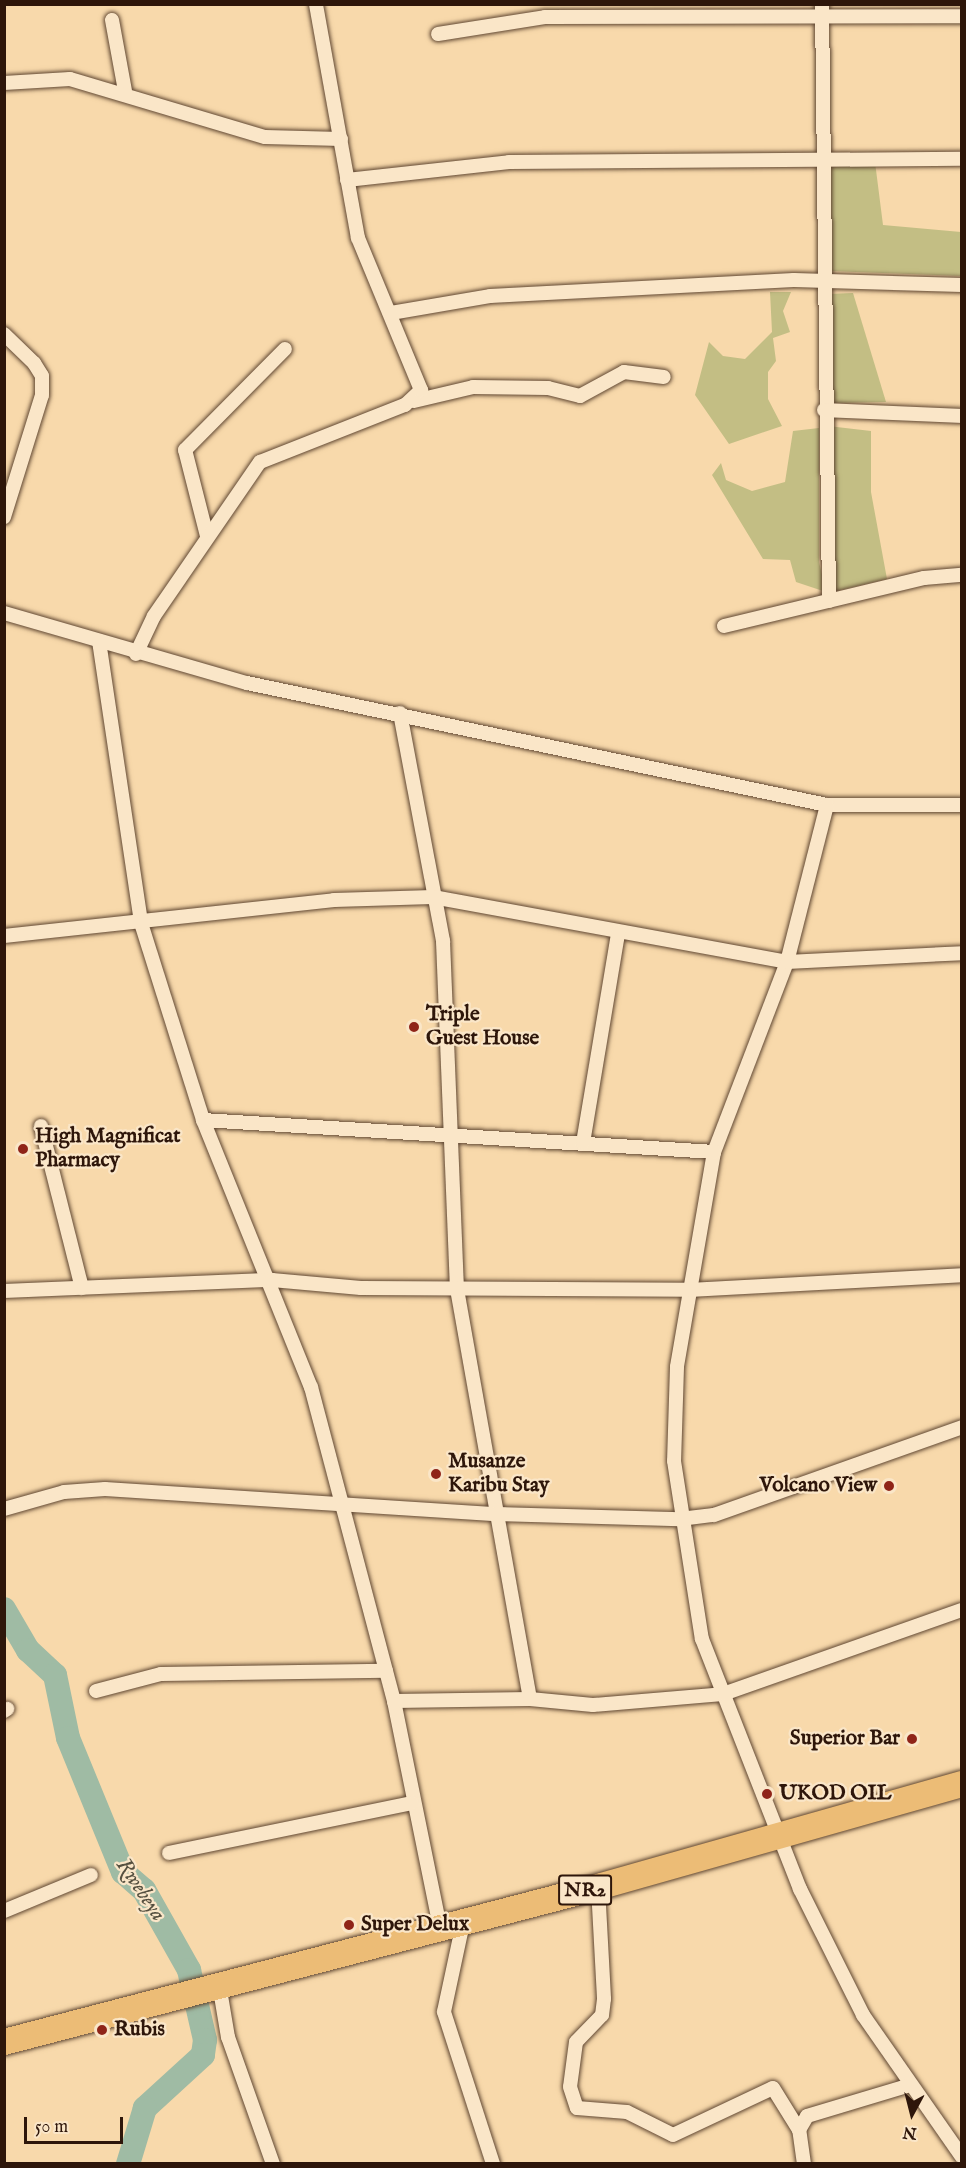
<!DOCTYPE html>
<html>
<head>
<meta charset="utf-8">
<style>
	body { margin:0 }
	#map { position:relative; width:966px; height:2168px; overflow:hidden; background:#f8d9ab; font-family:"IM FELL English",serif }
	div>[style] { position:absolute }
	.green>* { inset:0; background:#c3be84 }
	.river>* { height:24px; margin:-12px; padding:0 12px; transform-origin:12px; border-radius:12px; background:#9fbba4 }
	.roads { filter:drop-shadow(0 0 2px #604732) drop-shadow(0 0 2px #604732) }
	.street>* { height:14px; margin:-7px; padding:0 7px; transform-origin:7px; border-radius:7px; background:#fae6c8 }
	.highway>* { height:26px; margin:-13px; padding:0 13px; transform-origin:13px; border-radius:13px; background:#ecbc76 }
	.dots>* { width:16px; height:16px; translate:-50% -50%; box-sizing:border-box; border:3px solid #fae6c8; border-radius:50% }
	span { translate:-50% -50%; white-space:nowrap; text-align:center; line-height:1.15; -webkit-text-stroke:4.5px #fae6c8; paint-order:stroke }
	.shield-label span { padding:2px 4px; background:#fae6c8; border:2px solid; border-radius:4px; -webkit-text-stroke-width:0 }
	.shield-label { font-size:20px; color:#2e160a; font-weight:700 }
	.poi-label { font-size:21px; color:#2e160a; font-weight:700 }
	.left { translate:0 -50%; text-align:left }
	.right { translate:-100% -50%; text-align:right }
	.water-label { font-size:22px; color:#565040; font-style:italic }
	.frame { position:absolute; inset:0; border:6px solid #2e160a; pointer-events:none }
	.north { position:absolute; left:882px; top:2084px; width:60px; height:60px; -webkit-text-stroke:4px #fae6c8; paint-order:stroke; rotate:187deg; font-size:16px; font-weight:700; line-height:24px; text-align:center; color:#2e160a }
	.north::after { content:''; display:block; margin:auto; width:21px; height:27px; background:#2e160a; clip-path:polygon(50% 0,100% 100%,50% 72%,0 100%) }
	.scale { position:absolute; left:24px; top:2117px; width:99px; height:27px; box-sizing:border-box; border:3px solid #2e160a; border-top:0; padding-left:8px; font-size:18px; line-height:21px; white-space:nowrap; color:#2e160a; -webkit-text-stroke:4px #fae6c8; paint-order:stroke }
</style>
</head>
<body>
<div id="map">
	<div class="green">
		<i style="clip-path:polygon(875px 162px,883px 225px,961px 232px,961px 276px,830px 271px,830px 163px)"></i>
		<i style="clip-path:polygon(770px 292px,791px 292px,783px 311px,790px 332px,773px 338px,776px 361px,768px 372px,768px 399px,782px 426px,729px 444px,695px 395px,709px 342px,723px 356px,745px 359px,772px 332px)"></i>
		<i style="clip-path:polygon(853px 293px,886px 402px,829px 403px,828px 294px)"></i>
		<i style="clip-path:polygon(828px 426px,871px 431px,871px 492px,887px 579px,832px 592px)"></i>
		<i style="clip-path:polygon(819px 428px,819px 562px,826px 592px,796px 582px,790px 560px,763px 559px,712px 475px,721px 463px,726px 480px,752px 491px,785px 482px,793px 431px)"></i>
	</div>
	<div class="river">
		<i style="left:4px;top:1609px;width:48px;rotate:59.7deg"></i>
		<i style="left:28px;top:1650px;width:37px;rotate:43deg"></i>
		<i style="left:55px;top:1675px;width:64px;rotate:78.3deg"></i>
		<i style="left:68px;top:1738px;width:145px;rotate:67.7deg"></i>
		<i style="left:123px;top:1872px;width:28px;rotate:41deg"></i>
		<i style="left:144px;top:1890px;width:92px;rotate:60.6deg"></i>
		<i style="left:189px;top:1970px;width:72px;rotate:77.1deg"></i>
		<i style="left:205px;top:2040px;width:15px;rotate:98deg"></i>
		<i style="left:203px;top:2055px;width:79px;rotate:137.6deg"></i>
		<i style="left:145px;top:2108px;width:59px;rotate:106.9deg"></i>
	</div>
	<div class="roads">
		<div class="street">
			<i style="left:822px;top:4px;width:597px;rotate:89.33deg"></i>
			<i style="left:112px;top:20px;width:72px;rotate:79.6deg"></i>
			<i style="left:438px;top:34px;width:108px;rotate:-9deg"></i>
			<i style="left:545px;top:17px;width:417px;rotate:-0.1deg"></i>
			<i style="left:4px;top:83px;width:66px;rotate:-3.5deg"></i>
			<i style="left:70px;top:79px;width:203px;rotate:16.6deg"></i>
			<i style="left:265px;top:137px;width:76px;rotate:1.5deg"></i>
			<i style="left:347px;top:180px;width:163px;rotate:-6.3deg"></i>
			<i style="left:509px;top:162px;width:453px;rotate:-0.4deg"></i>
			<i style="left:391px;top:313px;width:100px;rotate:-9.7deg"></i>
			<i style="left:490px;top:296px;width:304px;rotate:-3deg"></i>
			<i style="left:794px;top:280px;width:168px;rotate:1.7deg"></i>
			<i style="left:4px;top:334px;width:42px;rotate:44deg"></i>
			<i style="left:34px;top:363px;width:15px;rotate:58deg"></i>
			<i style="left:42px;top:376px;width:19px;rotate:90deg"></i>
			<i style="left:42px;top:395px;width:128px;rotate:107.3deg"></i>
			<i style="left:414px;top:401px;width:61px;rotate:-13.3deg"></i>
			<i style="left:473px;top:387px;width:75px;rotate:0.8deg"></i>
			<i style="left:548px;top:388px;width:33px;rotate:14deg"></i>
			<i style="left:580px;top:396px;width:50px;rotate:-28.6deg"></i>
			<i style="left:624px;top:372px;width:40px;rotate:7.1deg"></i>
			<i style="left:824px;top:410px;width:138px;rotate:2.5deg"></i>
			<i style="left:207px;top:536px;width:89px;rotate:-104.3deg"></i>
			<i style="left:185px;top:450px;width:142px;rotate:-45.3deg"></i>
			<i style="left:4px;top:613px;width:253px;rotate:16.1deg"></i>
			<i style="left:247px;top:683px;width:593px;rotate:11.88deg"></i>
			<i style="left:827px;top:805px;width:135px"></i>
			<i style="left:724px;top:626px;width:206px;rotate:-13.5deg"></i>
			<i style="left:924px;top:578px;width:38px;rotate:-5deg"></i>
			<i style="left:99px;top:641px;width:285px;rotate:81.5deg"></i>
			<i style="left:141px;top:923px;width:207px;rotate:72.5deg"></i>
			<i style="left:203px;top:1120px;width:288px;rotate:68deg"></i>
			<i style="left:311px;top:1387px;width:325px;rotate:75.2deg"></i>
			<i style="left:394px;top:1701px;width:231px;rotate:78.5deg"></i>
			<i style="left:136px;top:654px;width:42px;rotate:-64.7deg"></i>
			<i style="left:154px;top:616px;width:187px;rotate:-55.5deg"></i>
			<i style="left:260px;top:462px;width:156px;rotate:-21.5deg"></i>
			<i style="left:405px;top:405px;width:22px;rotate:-43deg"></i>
			<i style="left:421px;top:390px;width:165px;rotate:-112.5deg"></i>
			<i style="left:358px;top:238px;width:238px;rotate:-100.2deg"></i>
			<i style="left:400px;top:713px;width:232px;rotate:79.3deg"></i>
			<i style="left:443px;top:941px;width:348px;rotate:87.7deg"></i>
			<i style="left:457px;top:1289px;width:416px;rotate:79.9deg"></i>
			<i style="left:827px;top:805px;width:162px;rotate:104.3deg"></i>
			<i style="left:787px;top:962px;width:204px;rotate:111deg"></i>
			<i style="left:714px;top:1152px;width:218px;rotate:99.8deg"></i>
			<i style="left:677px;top:1367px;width:94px;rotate:91.8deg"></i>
			<i style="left:674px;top:1461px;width:180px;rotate:81.1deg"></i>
			<i style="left:702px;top:1639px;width:269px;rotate:68.6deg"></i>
			<i style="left:800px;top:1889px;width:141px;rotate:63.4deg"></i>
			<i style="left:863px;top:2015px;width:173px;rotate:55.1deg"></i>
			<i style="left:4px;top:936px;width:332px;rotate:-6.2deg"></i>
			<i style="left:334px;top:900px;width:99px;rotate:-1.7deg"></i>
			<i style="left:433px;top:897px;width:360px;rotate:10.4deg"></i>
			<i style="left:787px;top:962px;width:175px;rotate:-2.9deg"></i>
			<i style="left:203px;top:1120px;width:512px;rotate:3.58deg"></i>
			<i style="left:41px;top:1126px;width:167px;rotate:75.8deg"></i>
			<i style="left:583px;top:1143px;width:213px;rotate:-80.5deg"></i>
			<i style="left:4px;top:1291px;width:268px;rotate:-2.4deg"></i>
			<i style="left:272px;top:1280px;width:89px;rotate:5.1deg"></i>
			<i style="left:361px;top:1288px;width:328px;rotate:0.3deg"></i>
			<i style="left:689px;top:1290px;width:273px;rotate:-3.1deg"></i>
			<i style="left:4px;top:1509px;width:62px;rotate:-15.8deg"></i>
			<i style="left:64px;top:1492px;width:41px;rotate:-4.2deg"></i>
			<i style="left:105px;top:1489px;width:392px;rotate:3.7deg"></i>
			<i style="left:496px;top:1514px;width:184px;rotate:1.6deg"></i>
			<i style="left:680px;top:1519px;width:34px;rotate:-7deg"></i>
			<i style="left:714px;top:1515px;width:263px;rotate:-19.5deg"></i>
			<i style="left:96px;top:1691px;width:67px;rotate:-14.7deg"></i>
			<i style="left:161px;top:1674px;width:225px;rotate:-0.8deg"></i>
			<i style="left:394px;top:1701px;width:136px;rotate:-0.8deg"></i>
			<i style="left:530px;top:1699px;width:63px;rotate:5.4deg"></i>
			<i style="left:593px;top:1705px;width:130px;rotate:-4.8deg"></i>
			<i style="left:723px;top:1694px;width:253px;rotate:-19.4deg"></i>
			<i style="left:4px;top:1711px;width:4px;rotate:-34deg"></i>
			<i style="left:169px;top:1853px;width:248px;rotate:-11.6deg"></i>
			<i style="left:598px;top:1887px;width:112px;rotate:86.9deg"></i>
			<i style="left:604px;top:1999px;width:16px;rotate:97deg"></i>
			<i style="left:602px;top:2015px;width:37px;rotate:134deg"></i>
			<i style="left:576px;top:2042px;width:45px;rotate:97.6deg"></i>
			<i style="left:570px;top:2087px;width:22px;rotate:72deg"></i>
			<i style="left:577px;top:2108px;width:50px;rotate:4.6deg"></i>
			<i style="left:627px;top:2112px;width:51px;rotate:26.6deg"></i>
			<i style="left:673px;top:2135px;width:110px;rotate:-25.2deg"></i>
			<i style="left:773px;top:2088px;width:49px;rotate:58.2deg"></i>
			<i style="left:4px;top:1911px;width:94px;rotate:-22.5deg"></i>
			<i style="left:463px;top:1923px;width:91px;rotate:102.1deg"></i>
			<i style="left:444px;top:2012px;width:160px;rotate:72.1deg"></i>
			<i style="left:219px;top:1984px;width:54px;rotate:80.4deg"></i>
			<i style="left:228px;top:2037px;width:135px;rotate:70.5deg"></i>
			<i style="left:804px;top:2164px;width:34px;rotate:-98deg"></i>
			<i style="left:799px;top:2130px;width:16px;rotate:-60deg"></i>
			<i style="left:807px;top:2116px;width:104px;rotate:-16.7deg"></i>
		</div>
		<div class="highway">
			<i style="left:4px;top:2042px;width:614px;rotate:-14.62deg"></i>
			<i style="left:598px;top:1887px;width:378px;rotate:-15.8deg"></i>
		</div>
	</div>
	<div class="dots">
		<i style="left:414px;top:1027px;background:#8f2418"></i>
		<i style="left:23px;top:1149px;background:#8f2418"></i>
		<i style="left:436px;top:1474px;background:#8f2418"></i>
		<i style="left:889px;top:1486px;background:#8f2418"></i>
		<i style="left:912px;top:1739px;background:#8f2418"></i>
		<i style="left:767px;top:1794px;background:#8f2418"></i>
		<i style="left:349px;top:1925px;background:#8f2418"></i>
		<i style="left:102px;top:2030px;background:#8f2418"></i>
	</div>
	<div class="shield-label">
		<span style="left:585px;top:1890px">NR2</span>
	</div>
	<div class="poi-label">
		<span class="left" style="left:426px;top:1027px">Triple<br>Guest House</span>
		<span class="left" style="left:35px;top:1149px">High Magnificat<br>Pharmacy</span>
		<span class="left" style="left:448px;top:1474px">Musanze<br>Karibu Stay</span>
		<span class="right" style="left:877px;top:1486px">Volcano View</span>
		<span class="right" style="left:900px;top:1739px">Superior Bar</span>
		<span class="left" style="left:779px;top:1794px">UKOD OIL</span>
		<span class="left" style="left:361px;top:1925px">Super Delux</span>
		<span class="left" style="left:114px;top:2030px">Rubis</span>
	</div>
	<div class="water-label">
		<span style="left:140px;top:1890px;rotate:56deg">Rwebeya</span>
	</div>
	<div class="frame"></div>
	<div class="north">N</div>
	<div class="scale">50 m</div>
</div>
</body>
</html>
